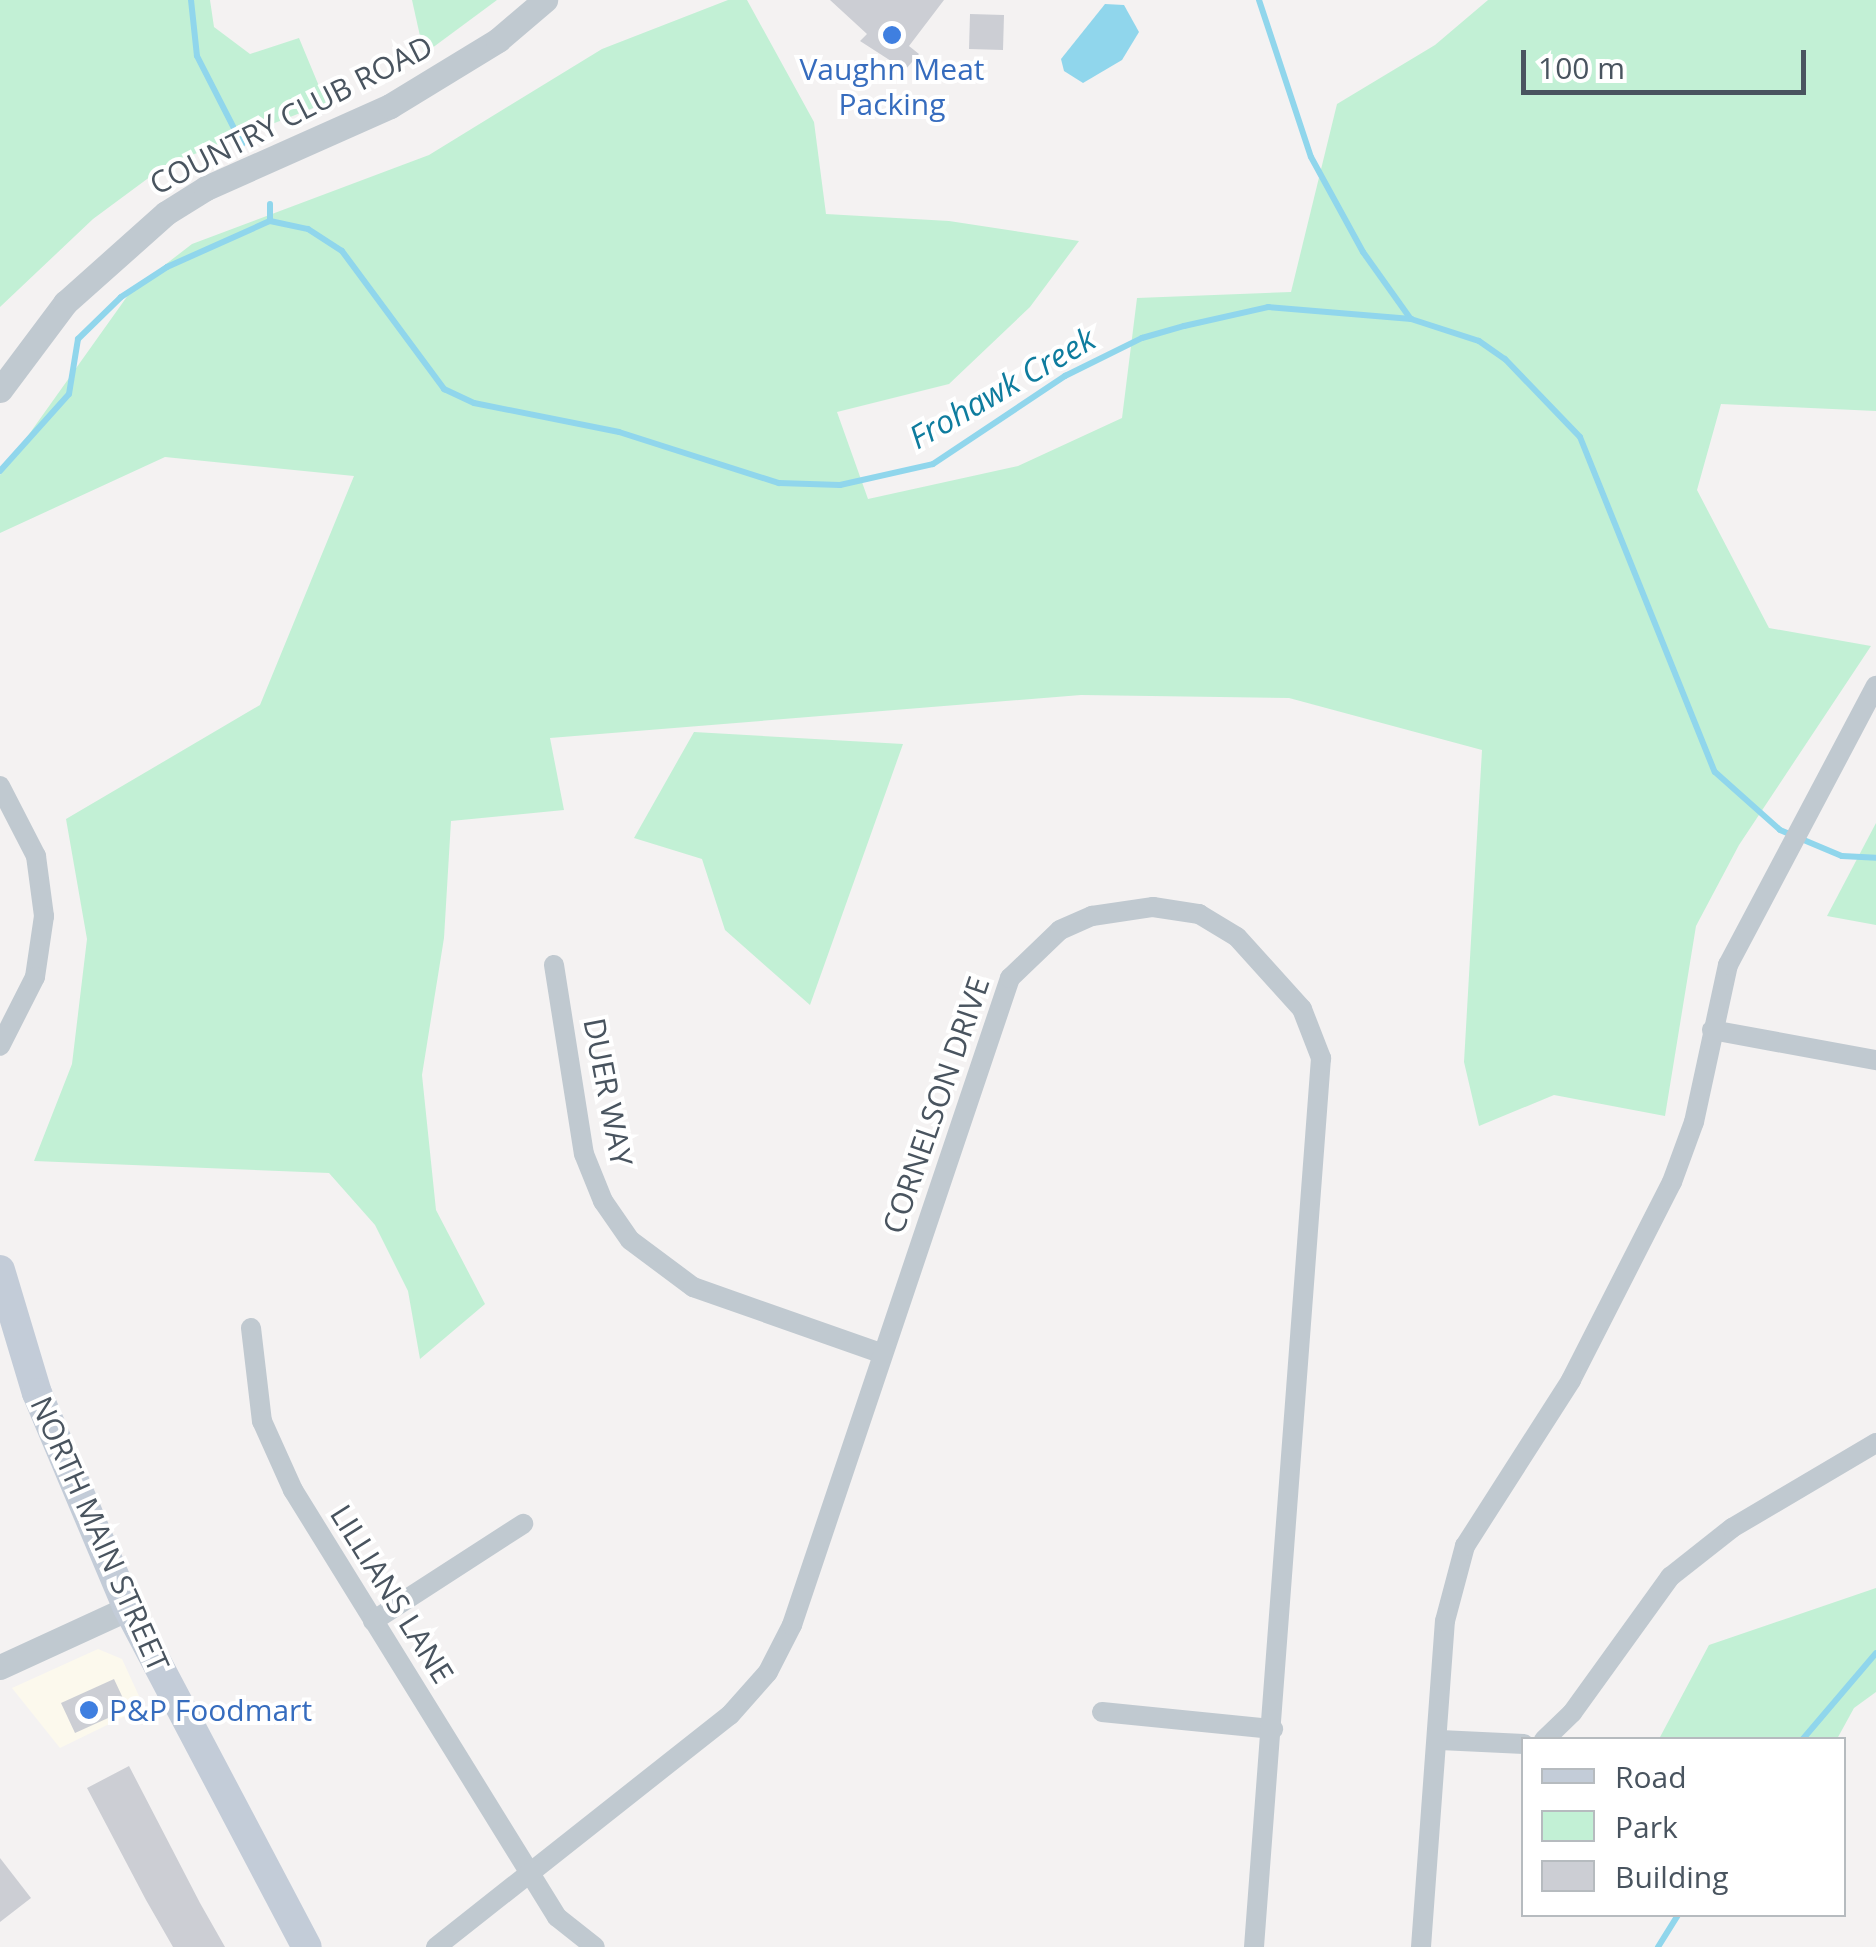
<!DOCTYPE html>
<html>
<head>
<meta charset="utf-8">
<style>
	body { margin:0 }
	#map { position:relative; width:1876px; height:1947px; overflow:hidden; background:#f4f2f2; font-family:"Open Sans",sans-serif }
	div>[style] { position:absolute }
	.commercial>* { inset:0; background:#fcf9ed }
	.green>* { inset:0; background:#c2f0d5 }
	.water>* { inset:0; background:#90d6ec }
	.stream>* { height:6px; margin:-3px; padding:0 3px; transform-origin:3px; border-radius:3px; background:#90d6ec }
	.building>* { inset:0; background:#ccced4 }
	.minor>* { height:20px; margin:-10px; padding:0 10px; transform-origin:10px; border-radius:10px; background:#c0c9d0 }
	.tertiary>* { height:25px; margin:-12.5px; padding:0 12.5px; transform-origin:12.5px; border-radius:12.5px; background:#c0c9d0 }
	.secondary>* { height:30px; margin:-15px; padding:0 15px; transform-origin:15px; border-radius:15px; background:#c3ccd8 }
	.dots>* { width:28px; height:28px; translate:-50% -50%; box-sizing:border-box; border:5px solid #fff; border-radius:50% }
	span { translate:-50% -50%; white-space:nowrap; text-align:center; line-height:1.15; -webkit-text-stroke:8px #fff; paint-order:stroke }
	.shop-label { font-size:30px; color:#366cbe }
	.left { translate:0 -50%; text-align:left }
	.street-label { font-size:30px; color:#49545f }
	.water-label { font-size:32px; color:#0e7c9e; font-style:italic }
	.legend { position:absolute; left:1521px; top:1737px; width:325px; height:180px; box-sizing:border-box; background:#fff; border:2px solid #b6bbbf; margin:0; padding:12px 18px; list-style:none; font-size:30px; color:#49545f }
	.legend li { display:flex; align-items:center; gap:20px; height:50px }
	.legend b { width:50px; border:2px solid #b6bbbf }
	.scale { position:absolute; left:1521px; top:50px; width:285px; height:45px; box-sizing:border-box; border:5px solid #49545f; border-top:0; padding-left:12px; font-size:30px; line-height:35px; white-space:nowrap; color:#49545f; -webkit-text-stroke:8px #fff; paint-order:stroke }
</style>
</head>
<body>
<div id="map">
	<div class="commercial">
		<i style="clip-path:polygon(98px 1649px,122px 1659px,144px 1707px,60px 1748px,12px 1688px)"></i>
	</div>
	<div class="green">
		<i style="clip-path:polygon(0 0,210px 0,214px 27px,250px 54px,299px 38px,326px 103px,166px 165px,93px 219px,0 307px)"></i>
		<i style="clip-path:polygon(412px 0,497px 0,424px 54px)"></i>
		<i style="clip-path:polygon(728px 0,747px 0,814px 122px,826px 214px,949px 221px,1079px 241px,1030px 307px,949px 384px,837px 412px,868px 499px,1018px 466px,1122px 418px,1137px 298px,1291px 292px,1337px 104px,1435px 45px,1488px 0,1876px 0,1876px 411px,1721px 404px,1697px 490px,1769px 628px,1871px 646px,1739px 845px,1696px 926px,1665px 1116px,1554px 1095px,1479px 1126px,1464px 1062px,1482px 750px,1289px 698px,1081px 695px,550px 738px,564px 810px,451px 821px,444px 938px,422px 1075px,436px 1210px,485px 1304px,420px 1359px,408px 1291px,375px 1225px,329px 1173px,34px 1161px,72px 1064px,87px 939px,66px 819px,260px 705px,354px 476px,165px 457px,0 533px,0 475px,131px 291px,192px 244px,429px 155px,602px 49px)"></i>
		<i style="clip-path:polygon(694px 732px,903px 744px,810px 1005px,725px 930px,702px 859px,634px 838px)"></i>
		<i style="clip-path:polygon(1876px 823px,1876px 925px,1827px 916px)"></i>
		<i style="clip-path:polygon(1876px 1588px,1876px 1692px,1854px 1708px,1837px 1739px,1659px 1739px,1709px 1645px)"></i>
	</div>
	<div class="water">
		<i style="clip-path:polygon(1105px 4px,1124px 5px,1139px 32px,1122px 60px,1083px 83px,1064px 71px,1061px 59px)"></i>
	</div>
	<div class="stream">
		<i style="left:191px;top:0;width:56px;rotate:83.9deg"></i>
		<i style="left:197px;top:56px;width:99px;rotate:62.9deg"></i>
		<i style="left:1259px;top:0;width:165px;rotate:71.7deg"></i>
		<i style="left:1311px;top:157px;width:108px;rotate:61.3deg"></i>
		<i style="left:1363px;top:252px;width:81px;rotate:54.5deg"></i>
		<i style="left:270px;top:204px;width:17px;rotate:90deg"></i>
		<i style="left:0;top:471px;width:103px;rotate:-48.1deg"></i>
		<i style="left:69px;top:394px;width:56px;rotate:-80.7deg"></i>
		<i style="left:78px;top:339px;width:60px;rotate:-44.3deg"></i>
		<i style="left:121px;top:297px;width:55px;rotate:-33.1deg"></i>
		<i style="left:167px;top:267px;width:113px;rotate:-24.1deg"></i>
		<i style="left:270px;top:221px;width:39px;rotate:12deg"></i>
		<i style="left:308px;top:229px;width:40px;rotate:32.9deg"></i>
		<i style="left:342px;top:251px;width:172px;rotate:53.5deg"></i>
		<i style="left:444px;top:389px;width:33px;rotate:25deg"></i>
		<i style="left:474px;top:403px;width:148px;rotate:11.3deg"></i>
		<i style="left:619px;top:432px;width:168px;rotate:17.7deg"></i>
		<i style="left:779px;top:483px;width:61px;rotate:1.9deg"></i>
		<i style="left:840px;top:485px;width:95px;rotate:-12.7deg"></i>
		<i style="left:933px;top:464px;width:159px;rotate:-33.7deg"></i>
		<i style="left:1065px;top:376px;width:86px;rotate:-26.3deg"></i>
		<i style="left:1142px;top:338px;width:44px;rotate:-15.9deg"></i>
		<i style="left:1184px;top:326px;width:86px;rotate:-12.7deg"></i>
		<i style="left:1268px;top:307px;width:144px;rotate:4.8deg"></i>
		<i style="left:1411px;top:319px;width:71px;rotate:17.9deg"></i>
		<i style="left:1479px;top:341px;width:32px;rotate:35deg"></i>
		<i style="left:1505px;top:359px;width:108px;rotate:46.1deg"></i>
		<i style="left:1580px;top:437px;width:361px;rotate:68.1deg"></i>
		<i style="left:1715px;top:772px;width:87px;rotate:41.7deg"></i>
		<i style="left:1780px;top:830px;width:67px;rotate:22.8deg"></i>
		<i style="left:1842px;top:856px;width:34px;rotate:3deg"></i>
		<i style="left:1802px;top:1740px;width:114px;rotate:-49.6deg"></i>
		<i style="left:1658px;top:1947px;width:39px;rotate:-58deg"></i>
	</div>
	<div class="building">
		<i style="clip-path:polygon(830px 0,944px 0,909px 46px,919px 54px,905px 70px,860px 41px,867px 34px)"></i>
		<i style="clip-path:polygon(970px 14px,1004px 15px,1003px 50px,969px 49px)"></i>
		<i style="clip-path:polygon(114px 1679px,128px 1709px,75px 1733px,61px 1703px)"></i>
		<i style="clip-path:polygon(129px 1766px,200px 1903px,225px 1947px,173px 1947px,146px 1900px,87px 1788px)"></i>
		<i style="clip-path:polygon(0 1858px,31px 1898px,0 1922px)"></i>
	</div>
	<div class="minor">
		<i style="left:0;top:786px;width:79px;rotate:62.8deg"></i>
		<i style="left:36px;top:856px;width:61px;rotate:82.4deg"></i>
		<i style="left:44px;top:916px;width:62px;rotate:98.4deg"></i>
		<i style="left:35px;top:977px;width:77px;rotate:116.9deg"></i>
		<i style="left:554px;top:965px;width:191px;rotate:81deg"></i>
		<i style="left:584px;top:1154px;width:51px;rotate:68deg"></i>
		<i style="left:603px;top:1201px;width:47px;rotate:55.3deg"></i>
		<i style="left:630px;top:1240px;width:79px;rotate:36.7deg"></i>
		<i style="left:693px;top:1287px;width:201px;rotate:19.4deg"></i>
		<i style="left:1712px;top:1030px;width:167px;rotate:10.4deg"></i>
		<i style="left:251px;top:1328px;width:94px;rotate:83.3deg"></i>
		<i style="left:262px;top:1421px;width:76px;rotate:65.8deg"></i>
		<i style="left:293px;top:1490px;width:502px;rotate:58.27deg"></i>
		<i style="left:557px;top:1917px;width:48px;rotate:38.3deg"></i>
		<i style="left:373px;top:1621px;width:179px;rotate:-32.9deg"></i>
		<i style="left:1102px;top:1712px;width:172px;rotate:5.7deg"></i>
		<i style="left:1440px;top:1740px;width:84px;rotate:2.7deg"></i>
		<i style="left:1544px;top:1740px;width:39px;rotate:-44deg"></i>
		<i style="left:1572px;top:1713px;width:168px;rotate:-54.2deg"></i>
		<i style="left:1670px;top:1577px;width:79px;rotate:-38.3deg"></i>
		<i style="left:1732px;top:1528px;width:167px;rotate:-30.6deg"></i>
		<i style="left:436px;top:1947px;width:375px;rotate:-38.3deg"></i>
		<i style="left:730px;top:1715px;width:57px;rotate:-48.5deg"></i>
		<i style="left:768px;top:1672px;width:53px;rotate:-62.9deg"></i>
		<i style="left:792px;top:1625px;width:683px;rotate:-71.38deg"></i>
		<i style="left:1010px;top:978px;width:69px;rotate:-43.8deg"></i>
		<i style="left:1060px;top:930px;width:35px;rotate:-24deg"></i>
		<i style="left:1092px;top:916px;width:62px;rotate:-8.4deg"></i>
		<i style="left:1153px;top:907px;width:47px;rotate:8.7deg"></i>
		<i style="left:1199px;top:914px;width:44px;rotate:31.2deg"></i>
		<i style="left:1237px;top:937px;width:97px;rotate:47.9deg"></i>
		<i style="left:1302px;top:1009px;width:53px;rotate:68.8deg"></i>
		<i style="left:1321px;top:1058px;width:892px;rotate:94.31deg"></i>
		<i style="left:1421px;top:1947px;width:327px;rotate:-85.8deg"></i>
		<i style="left:1445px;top:1621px;width:78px;rotate:-75.1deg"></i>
		<i style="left:1465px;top:1546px;width:197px;rotate:-57.4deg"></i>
		<i style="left:1571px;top:1380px;width:222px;rotate:-63deg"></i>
		<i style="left:1672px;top:1182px;width:64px;rotate:-69.9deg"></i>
		<i style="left:1694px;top:1122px;width:161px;rotate:-77.8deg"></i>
		<i style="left:1728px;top:965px;width:316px;rotate:-62.1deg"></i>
	</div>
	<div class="tertiary">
		<i style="left:0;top:390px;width:109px;rotate:-53.2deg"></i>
		<i style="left:65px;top:303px;width:135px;rotate:-41.7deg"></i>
		<i style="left:166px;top:213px;width:47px;rotate:-32deg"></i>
		<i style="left:206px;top:188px;width:201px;rotate:-24deg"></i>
		<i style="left:390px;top:106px;width:127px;rotate:-31.4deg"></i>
		<i style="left:498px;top:40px;width:62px;rotate:-40.4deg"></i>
		<i style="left:0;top:1667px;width:141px;rotate:-24.7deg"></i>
	</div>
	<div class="secondary">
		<i style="left:0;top:1270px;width:128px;rotate:73.3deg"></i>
		<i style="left:37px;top:1393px;width:233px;rotate:67.1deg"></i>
		<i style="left:128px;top:1608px;width:383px;rotate:62.2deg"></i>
	</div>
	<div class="dots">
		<i style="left:892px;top:35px;background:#3f7fe0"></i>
		<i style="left:89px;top:1710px;background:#3f7fe0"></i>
	</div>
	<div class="shop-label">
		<span style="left:892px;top:86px">Vaughn Meat<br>Packing</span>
		<span class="left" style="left:109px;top:1710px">P&amp;P Foodmart</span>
	</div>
	<div class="street-label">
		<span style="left:291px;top:115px;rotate:-27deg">COUNTRY CLUB ROAD</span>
		<span style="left:608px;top:1092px;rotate:79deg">DUER WAY</span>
		<span style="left:936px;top:1105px;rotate:-71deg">CORNELSON DRIVE</span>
		<span style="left:100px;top:1534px;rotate:66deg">NORTH MAIN STREET</span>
		<span style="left:392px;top:1594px;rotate:58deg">LILLIANS LANE</span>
	</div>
	<div class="water-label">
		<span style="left:1002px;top:388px;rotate:-30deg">Frohawk Creek</span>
	</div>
	<ul class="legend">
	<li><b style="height:12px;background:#c3ccd8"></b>Road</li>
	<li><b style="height:28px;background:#c2f0d5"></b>Park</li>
	<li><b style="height:28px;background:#ccced4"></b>Building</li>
	</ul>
	<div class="scale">100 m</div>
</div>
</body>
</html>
